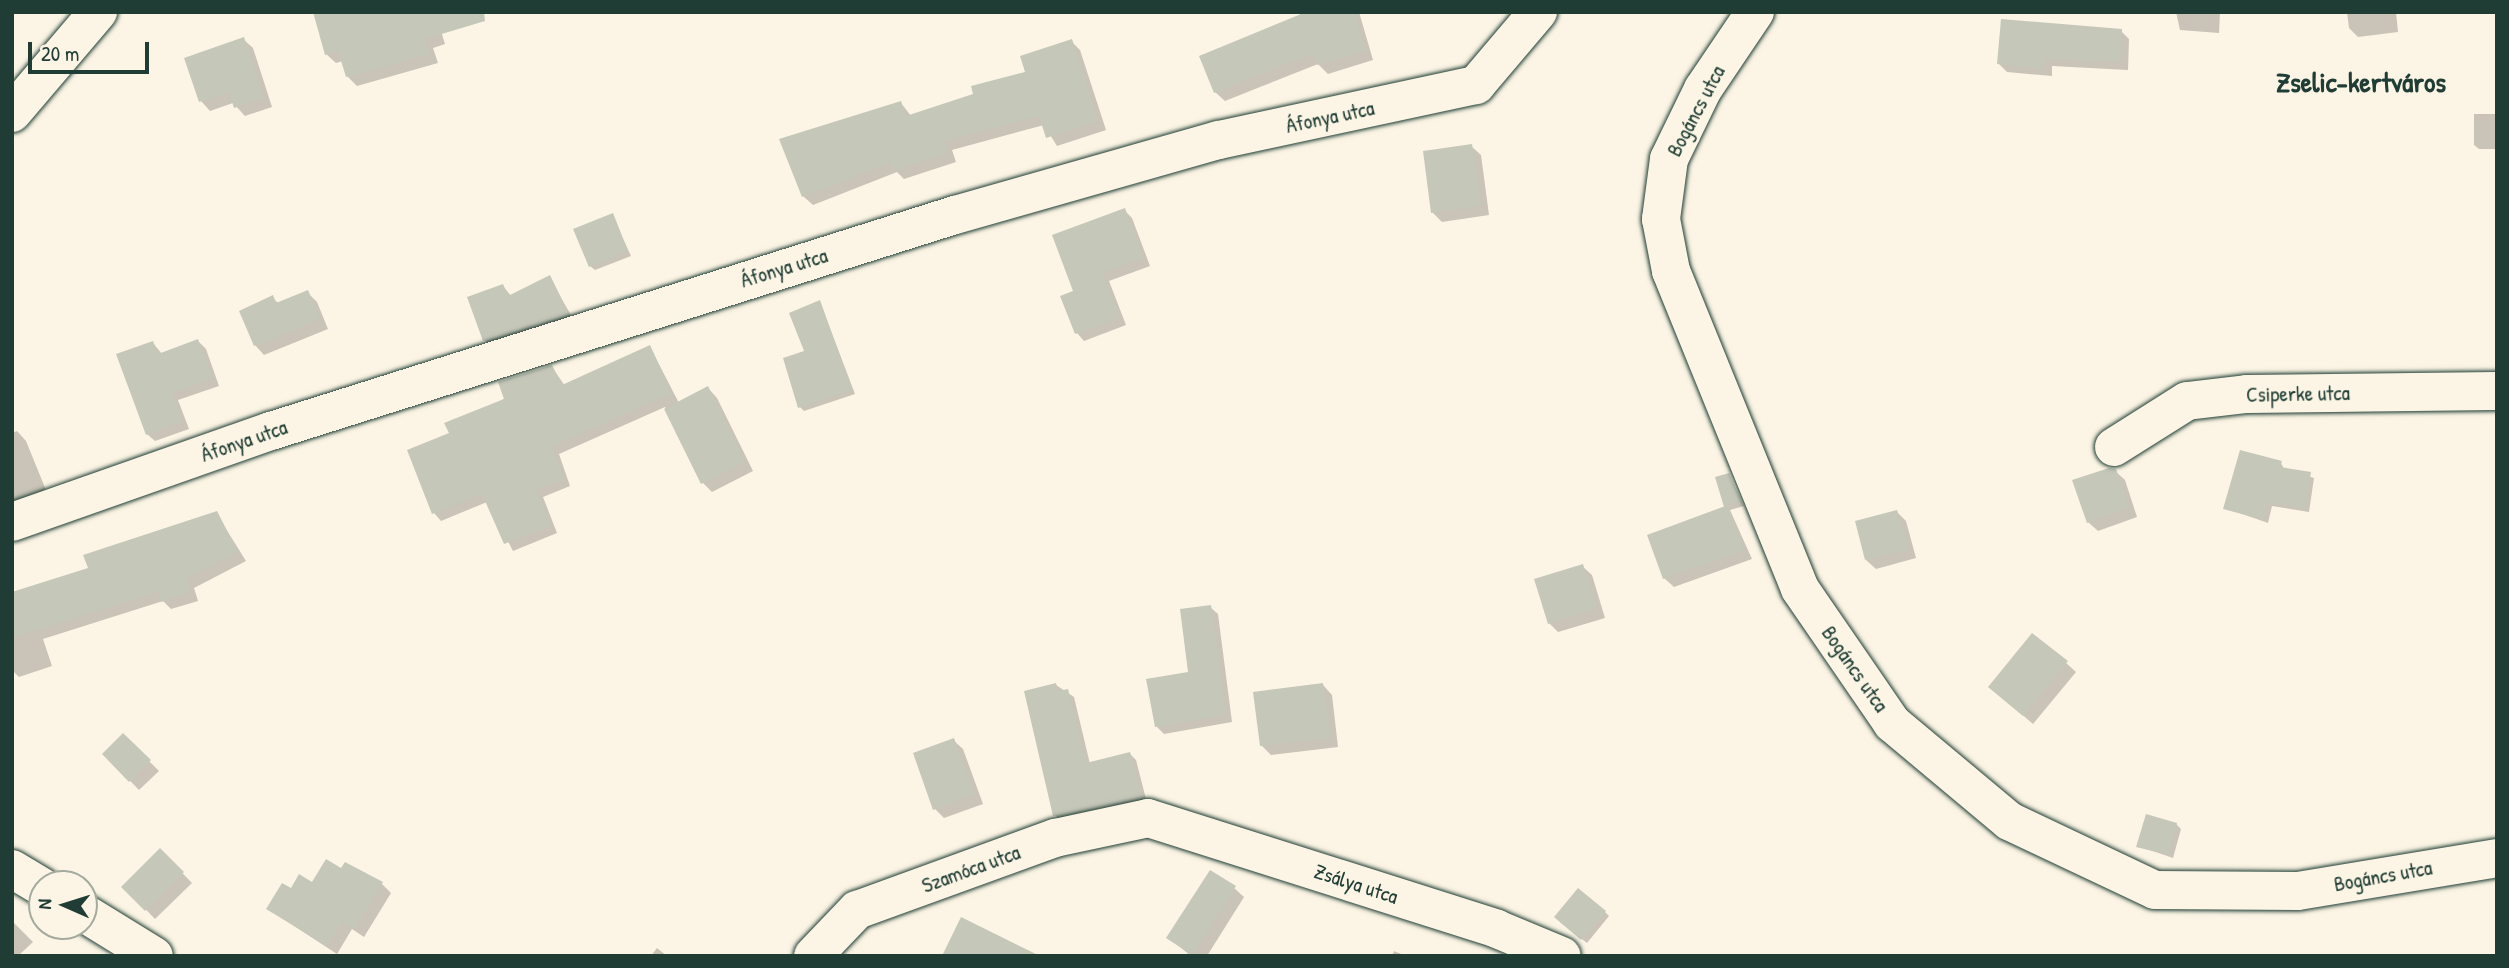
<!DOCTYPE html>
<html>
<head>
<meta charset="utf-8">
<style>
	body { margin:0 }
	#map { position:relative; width:2509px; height:968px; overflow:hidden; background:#fcf5e5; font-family:"Patrick Hand",sans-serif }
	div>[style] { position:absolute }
	.shadow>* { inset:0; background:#0003 }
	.building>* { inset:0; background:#c5c7b9 }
	.roads { filter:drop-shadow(0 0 2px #1f3d34) drop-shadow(0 0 2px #1f3d34) }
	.minor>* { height:38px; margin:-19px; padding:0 19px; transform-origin:19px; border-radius:19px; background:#fcf5e5 }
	span { translate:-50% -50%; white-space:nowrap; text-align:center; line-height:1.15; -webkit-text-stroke:5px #fcf5e5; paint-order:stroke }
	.street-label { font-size:21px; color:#1f3d34 }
	.district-label { font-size:28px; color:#1f3d34; font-weight:700 }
	.frame { position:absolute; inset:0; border:14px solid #1f3d34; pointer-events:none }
	.north { position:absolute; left:28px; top:870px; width:70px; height:70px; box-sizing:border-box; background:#fcf5e5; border:2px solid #a4ab9e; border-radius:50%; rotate:273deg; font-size:19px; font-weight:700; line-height:28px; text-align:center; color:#1f3d34 }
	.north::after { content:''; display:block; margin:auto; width:24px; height:32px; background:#1f3d34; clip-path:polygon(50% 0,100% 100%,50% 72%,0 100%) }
	.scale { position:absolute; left:28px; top:42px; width:121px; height:32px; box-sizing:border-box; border:4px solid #1f3d34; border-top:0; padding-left:9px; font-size:21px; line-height:24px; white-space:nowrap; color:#1f3d34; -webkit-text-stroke:5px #fcf5e5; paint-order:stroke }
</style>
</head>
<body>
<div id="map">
	<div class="shadow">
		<i style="clip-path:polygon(435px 12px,445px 44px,433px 48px,438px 63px,357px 86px,347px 76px,343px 61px,336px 63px,326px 54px)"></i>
		<i style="clip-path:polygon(1303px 12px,1359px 12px,1373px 60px,1328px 74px,1318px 64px,1225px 101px,1215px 92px)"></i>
		<i style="clip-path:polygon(2176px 12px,2220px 12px,2219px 33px,2180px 30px)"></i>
		<i style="clip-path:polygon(2347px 12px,2396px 12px,2398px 32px,2358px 37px,2349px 28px)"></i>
		<i style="clip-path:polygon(2121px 31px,2129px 39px,2128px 70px,2052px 66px,2052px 76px,2007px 72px,1999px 64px)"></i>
		<i style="clip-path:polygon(243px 39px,253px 48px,272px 107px,245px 116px,233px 103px,210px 111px,201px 101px)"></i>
		<i style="clip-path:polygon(1071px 41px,1080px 50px,1106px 130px,1057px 146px,1044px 125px,952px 150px,956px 162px,904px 179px,897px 172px,813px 205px,804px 197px,782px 140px,901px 103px,911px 116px,975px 95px,1027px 73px)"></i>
		<i style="clip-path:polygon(2474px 114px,2497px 114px,2497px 149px,2479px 149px,2474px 145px)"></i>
		<i style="clip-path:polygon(1471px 146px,1481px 155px,1489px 215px,1442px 222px,1433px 213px)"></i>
		<i style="clip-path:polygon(1124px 210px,1132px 218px,1150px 266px,1109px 281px,1126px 325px,1084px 341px,1077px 333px,1075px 292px)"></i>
		<i style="clip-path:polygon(612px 215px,631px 256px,595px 270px,590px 266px)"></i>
		<i style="clip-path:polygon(549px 277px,575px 322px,492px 348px,485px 340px,503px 286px,511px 296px)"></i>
		<i style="clip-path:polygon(307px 292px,317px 302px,328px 329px,264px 355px,255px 345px,272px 297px,279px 304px)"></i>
		<i style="clip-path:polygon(820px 302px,855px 394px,804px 411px,800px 407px,806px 352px)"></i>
		<i style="clip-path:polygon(198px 341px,206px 349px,219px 386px,178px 400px,189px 429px,155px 441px,147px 434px,153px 343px,162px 354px)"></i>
		<i style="clip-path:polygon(650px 347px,679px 403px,708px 388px,717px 398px,753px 471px,712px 492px,703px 483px,665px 407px,559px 454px,570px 486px,543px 497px,557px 533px,513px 551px,487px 502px,441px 521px,434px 513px,451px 434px,552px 367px,565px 386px)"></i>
		<i style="clip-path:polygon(17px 431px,26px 441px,48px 495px,12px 510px,12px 433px)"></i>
		<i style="clip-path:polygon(2281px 463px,2284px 469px,2314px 478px,2309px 512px,2272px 506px,2268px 523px,2225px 508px)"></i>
		<i style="clip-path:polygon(2115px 471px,2125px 480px,2137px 517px,2098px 531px,2088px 522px)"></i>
		<i style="clip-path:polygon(1729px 475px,1744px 506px,1730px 510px,1752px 559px,1674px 587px,1664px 578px,1728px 508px)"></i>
		<i style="clip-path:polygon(1897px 512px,1906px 521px,1916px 558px,1876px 569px,1866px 560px)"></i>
		<i style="clip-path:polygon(216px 513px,246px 561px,194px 588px,198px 601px,171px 609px,163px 601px,43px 639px,52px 666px,19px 677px,12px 670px,12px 594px,90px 569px)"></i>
		<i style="clip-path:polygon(1582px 566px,1592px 575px,1605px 618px,1558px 632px,1549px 623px)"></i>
		<i style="clip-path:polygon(1210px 607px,1218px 614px,1232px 722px,1164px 734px,1156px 726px,1190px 673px)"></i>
		<i style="clip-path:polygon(2066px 663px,2076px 672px,2033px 724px,1990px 687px)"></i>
		<i style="clip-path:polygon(1056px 685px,1074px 697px,1090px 764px,1130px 754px,1136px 760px,1147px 803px,1062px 822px,1055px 815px)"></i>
		<i style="clip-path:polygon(1323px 685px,1332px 695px,1338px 747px,1271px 755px,1261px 745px)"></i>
		<i style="clip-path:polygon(123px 735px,159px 771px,139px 790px,104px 754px)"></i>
		<i style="clip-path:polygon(953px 740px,963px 749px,983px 804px,944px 818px,935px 809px)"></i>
		<i style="clip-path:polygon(2176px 824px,2181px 829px,2173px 858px,2138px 846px)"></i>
		<i style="clip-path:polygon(160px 850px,192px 883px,155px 919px,124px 887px)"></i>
		<i style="clip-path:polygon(342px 871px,381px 883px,391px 893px,364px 937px,352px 929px,337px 954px,268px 909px,292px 890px)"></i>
		<i style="clip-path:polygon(1234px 888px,1244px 897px,1207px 956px,1191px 956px,1169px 938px)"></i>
		<i style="clip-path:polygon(1605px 912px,1609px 916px,1587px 943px,1560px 922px)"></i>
		<i style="clip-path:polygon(12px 921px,33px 942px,18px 956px,12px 956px)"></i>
		<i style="clip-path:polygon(657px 948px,667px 956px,651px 956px)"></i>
		<i style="clip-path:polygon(1394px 951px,1406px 956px,1392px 956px)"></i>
	</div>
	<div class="building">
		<i style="clip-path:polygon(313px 12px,484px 12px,485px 21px,425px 39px,430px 54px,346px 77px,338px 51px,325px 55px)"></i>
		<i style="clip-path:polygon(1306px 12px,1354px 12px,1365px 51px,1317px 65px,1313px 53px,1214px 93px,1199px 56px)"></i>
		<i style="clip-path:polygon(2001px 19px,2122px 29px,2120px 62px,2045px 59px,2044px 69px,1997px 64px)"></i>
		<i style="clip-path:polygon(244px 37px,264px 98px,234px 108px,229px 92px,199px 102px,184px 58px)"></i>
		<i style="clip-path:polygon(1072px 39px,1098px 121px,1046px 138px,1039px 116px,944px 141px,948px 153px,894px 171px,891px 162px,802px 197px,779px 139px,901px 101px,906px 116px,973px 94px,971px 86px,1025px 72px,1020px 56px)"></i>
		<i style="clip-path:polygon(1472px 144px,1481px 206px,1431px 213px,1423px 151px)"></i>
		<i style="clip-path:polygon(1125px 208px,1143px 258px,1102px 273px,1120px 317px,1075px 334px,1060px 296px,1073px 291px,1052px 235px)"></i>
		<i style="clip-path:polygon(613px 213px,628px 251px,589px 267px,573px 229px)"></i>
		<i style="clip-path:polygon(550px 275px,569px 314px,483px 341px,467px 297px,503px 284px,508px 296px)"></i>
		<i style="clip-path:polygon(308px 290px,320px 319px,254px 346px,239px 311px,273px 295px,276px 303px)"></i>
		<i style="clip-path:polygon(820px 300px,852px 390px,798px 408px,783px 358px,804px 351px,789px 313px)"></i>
		<i style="clip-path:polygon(198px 339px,212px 378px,172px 393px,182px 421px,146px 435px,116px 354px,153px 341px,158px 354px)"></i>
		<i style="clip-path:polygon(650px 345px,672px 393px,552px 446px,564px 479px,536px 489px,551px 526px,504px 544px,482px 494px,432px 514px,407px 450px,449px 433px,444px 423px,504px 399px,498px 382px,552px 365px,562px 385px)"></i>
		<i style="clip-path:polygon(708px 386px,745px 461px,701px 484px,664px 409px)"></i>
		<i style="clip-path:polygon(2240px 450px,2282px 461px,2280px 467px,2311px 472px,2305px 509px,2268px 502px,2264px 520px,2223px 509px)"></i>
		<i style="clip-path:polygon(2109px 468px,2116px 469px,2129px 508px,2087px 523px,2072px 480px)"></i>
		<i style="clip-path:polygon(1729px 473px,1741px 501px,1724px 507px,1715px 477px)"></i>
		<i style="clip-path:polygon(1728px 505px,1744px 550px,1663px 579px,1647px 535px)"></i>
		<i style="clip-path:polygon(1897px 510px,1908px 549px,1865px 560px,1855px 521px)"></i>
		<i style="clip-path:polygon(217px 511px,238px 552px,186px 579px,190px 592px,161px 602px,158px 591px,12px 638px,12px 592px,88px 568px,83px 555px)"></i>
		<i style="clip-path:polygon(1583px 564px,1597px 608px,1548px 624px,1534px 579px)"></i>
		<i style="clip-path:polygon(1211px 605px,1226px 715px,1155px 727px,1146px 679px,1188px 672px,1180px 609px)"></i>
		<i style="clip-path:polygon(2032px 633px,2068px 661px,2023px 716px,1988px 687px)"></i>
		<i style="clip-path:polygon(1056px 683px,1058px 691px,1068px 689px,1086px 763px,1130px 752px,1142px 797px,1053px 816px,1024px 691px)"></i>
		<i style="clip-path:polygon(1323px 683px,1330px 738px,1260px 746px,1253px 692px)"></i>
		<i style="clip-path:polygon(123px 733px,151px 760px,129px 782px,102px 754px)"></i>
		<i style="clip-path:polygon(954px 738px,974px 794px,933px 810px,913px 753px)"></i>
		<i style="clip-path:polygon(2146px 814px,2177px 823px,2169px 855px,2136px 847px)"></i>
		<i style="clip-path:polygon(160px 848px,184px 872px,145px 911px,121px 887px)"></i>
		<i style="clip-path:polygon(326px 859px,341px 868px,345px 862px,383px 882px,354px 929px,342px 921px,327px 946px,266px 909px,282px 883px,291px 888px,299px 874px,312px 882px)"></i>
		<i style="clip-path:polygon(1210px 870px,1236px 886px,1192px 955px,1166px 938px)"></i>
		<i style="clip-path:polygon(1578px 888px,1606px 911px,1581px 940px,1554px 917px)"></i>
		<i style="clip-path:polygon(961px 917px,1040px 956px,942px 956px)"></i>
	</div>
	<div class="roads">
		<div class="minor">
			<i style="left:1755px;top:12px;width:93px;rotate:124deg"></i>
			<i style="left:1703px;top:89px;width:78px;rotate:115.9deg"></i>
			<i style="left:1669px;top:159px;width:61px;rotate:97.6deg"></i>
			<i style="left:1661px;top:219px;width:53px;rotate:79.1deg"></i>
			<i style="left:1671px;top:271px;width:343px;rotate:67.9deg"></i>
			<i style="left:1800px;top:589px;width:163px;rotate:55.5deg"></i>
			<i style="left:1892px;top:723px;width:153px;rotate:39.9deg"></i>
			<i style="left:2009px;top:821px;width:161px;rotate:25.3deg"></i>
			<i style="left:2155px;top:890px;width:143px;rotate:0.4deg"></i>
			<i style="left:2298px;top:891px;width:202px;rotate:-9.4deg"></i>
			<i style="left:12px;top:113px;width:133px;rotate:-49.6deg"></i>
			<i style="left:2114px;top:447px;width:86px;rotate:-32.2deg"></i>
			<i style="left:2187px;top:401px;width:60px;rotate:-6.7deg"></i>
			<i style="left:2247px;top:394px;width:250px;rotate:-0.7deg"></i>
			<i style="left:12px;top:522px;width:275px;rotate:-19.4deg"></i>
			<i style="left:271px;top:431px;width:717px;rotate:-17.53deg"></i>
			<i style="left:955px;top:215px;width:274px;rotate:-15.9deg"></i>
			<i style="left:1219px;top:140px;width:263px;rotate:-12.1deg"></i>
			<i style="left:1476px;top:85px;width:96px;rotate:-49.7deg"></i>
			<i style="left:12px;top:869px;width:35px;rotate:31deg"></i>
			<i style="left:84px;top:913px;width:82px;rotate:31.6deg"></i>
			<i style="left:813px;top:956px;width:64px;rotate:-46.3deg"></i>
			<i style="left:857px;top:910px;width:211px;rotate:-20deg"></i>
			<i style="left:1055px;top:838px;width:95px;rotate:-12.1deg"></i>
			<i style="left:1148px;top:818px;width:366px;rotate:17.6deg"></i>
			<i style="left:1497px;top:929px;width:70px;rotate:22.6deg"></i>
		</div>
	</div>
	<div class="street-label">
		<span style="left:1696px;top:111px;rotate:-62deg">Bogáncs utca</span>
		<span style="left:1330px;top:117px;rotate:-12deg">Áfonya utca</span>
		<span style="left:784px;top:268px;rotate:-17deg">Áfonya utca</span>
		<span style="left:2298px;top:394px;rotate:-1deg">Csiperke utca</span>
		<span style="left:244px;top:441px;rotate:-19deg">Áfonya utca</span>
		<span style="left:1855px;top:669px;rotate:55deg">Bogáncs utca</span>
		<span style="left:971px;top:869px;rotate:-20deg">Szamóca utca</span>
		<span style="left:2383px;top:876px;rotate:-10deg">Bogáncs utca</span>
		<span style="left:1356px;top:884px;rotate:18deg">Zsálya utca</span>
	</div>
	<div class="district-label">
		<span style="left:2361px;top:82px">Zselic-kertváros</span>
	</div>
	<div class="frame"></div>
	<div class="north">N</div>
	<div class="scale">20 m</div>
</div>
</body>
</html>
